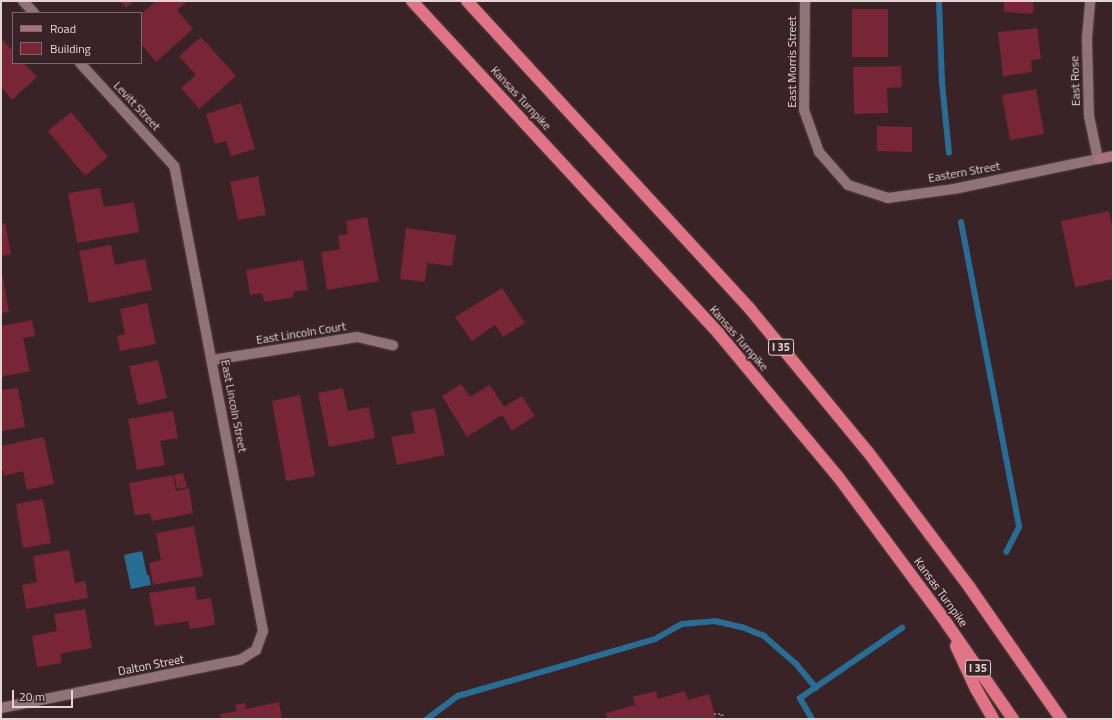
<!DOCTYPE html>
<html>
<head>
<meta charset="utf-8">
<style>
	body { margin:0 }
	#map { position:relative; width:1114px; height:720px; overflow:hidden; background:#392326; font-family:"Titillium Web",sans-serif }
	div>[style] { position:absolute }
	.water>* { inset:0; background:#296d95 }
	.stream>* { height:6px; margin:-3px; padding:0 3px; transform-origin:3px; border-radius:3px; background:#296d95 }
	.building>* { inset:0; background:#782537 }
	.path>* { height:2.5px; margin-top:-1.25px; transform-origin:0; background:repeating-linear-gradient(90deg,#867275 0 2px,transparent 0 4px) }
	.roads { filter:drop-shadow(0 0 1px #534043) drop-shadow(0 0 1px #534043) }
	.street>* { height:10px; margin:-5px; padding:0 5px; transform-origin:5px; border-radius:5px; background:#8f7376 }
	.secondary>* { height:10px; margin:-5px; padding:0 5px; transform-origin:5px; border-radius:5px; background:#a7737a }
	.highway>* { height:12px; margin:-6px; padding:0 6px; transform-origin:6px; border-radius:6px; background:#e07385 }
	span { translate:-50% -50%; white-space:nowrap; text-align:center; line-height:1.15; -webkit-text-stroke:3px #392326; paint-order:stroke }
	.shield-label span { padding:1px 3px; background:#392326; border:1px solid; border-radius:3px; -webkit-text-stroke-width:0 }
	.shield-label { font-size:11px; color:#e4d4d6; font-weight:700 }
	.street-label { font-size:12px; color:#e4d4d6 }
	.frame { position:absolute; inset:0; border:2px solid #e4d4d6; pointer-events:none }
	.legend { position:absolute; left:12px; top:12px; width:130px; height:52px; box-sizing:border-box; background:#392326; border:1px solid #7d6a6c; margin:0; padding:5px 7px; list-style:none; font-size:12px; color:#e4d4d6 }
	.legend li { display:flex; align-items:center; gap:8px; height:20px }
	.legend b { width:20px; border:1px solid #7d6a6c }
	.scale { position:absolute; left:12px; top:690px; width:61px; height:18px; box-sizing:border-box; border:2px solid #e4d4d6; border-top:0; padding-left:5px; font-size:12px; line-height:14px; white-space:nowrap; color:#e4d4d6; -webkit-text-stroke:3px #392326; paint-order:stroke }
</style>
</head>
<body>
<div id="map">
	<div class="water">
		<i style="clip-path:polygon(142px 551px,147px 575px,149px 575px,151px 585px,131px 589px,124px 555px)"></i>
	</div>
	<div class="stream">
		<i style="left:939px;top:1px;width:82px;rotate:87.9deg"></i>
		<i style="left:942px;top:83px;width:70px;rotate:84.3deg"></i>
		<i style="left:961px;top:222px;width:310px;rotate:79.2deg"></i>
		<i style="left:1019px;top:527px;width:28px;rotate:117deg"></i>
		<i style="left:427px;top:719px;width:39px;rotate:-37deg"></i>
		<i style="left:458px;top:696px;width:205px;rotate:-16.1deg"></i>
		<i style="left:655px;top:639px;width:31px;rotate:-29deg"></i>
		<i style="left:682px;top:624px;width:33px;rotate:-5deg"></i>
		<i style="left:715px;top:621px;width:28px;rotate:13deg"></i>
		<i style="left:742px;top:627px;width:24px;rotate:22deg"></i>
		<i style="left:764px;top:636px;width:43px;rotate:41.2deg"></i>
		<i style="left:796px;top:664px;width:31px;rotate:50deg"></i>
		<i style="left:812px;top:719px;width:24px;rotate:-120deg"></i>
		<i style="left:800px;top:698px;width:124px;rotate:-34.5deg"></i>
	</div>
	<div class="building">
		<i style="clip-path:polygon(120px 1px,134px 1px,126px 8px)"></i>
		<i style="clip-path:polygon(156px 1px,188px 1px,177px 10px,193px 29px,156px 62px,141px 44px,141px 14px)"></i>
		<i style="clip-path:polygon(1004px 1px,1033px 1px,1033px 14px,1004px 12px)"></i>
		<i style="clip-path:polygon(852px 9px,888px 9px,888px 57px,852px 57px)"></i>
		<i style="clip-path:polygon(1037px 28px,1041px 59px,1031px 60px,1032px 72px,1003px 76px,998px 32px)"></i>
		<i style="clip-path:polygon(201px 37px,236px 76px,199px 109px,181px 88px,196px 75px,179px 56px)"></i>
		<i style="clip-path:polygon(1px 38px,13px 51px,13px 63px,24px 63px,37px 77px,12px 100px,1px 87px)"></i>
		<i style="clip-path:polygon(901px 66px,902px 87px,887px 88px,888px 113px,854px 114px,853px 67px)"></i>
		<i style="clip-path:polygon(1036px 89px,1044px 134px,1010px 140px,1002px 95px)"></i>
		<i style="clip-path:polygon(241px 103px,255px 149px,231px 156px,226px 141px,215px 144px,206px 114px)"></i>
		<i style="clip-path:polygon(71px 112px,108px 157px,85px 176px,48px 131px)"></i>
		<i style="clip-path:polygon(877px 126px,912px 127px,912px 152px,877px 151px)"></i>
		<i style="clip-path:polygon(258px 176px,266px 215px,238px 220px,230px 182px)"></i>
		<i style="clip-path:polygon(100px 188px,104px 207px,134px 202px,139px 232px,77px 243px,68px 193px)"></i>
		<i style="clip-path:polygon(1109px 211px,1113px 230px,1113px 279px,1075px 287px,1061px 221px)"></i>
		<i style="clip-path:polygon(367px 217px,379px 281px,327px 290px,321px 252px,340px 249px,338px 235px,348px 234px,346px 221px)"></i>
		<i style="clip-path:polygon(5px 223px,11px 254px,1px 256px,1px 224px)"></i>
		<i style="clip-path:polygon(406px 228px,456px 235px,452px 266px,427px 263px,425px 282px,400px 279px)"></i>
		<i style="clip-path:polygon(111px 245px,115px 265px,145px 259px,152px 290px,89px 303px,79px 251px)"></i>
		<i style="clip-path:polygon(303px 260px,308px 290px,293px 292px,294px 297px,264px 302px,262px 293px,250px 295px,246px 270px)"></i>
		<i style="clip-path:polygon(2px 272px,9px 312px,1px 313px,1px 273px)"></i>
		<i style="clip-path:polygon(502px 288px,525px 323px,503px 337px,495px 325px,472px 341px,455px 317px)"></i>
		<i style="clip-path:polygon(147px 303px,156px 344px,120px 351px,117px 336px,125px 334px,120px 309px)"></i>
		<i style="clip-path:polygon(32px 320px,35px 336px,23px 338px,30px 371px,1px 377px,1px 326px)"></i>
		<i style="clip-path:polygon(158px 360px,167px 398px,138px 405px,129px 366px)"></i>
		<i style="clip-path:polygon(461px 384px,470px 397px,490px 385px,504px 407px,522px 396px,535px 416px,512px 431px,502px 415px,467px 437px,442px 396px)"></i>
		<i style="clip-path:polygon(18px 388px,25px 427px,1px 431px,1px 390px)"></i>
		<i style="clip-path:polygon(343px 388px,348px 411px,369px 407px,375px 438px,329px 447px,318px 393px)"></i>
		<i style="clip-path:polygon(300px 395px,315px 476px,286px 481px,272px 401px)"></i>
		<i style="clip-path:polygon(435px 408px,445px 455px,397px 465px,391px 437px,415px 433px,411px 412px)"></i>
		<i style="clip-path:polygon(173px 411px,178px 438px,160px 441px,165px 465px,137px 470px,128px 419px)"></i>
		<i style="clip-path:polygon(44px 437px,54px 484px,27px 490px,23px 471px,4px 476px,1px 464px,1px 446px)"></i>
		<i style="clip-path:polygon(183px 473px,187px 487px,177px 489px,174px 475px)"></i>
		<i style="clip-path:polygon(173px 475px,176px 491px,189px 488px,193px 513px,152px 521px,150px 513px,135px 516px,129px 483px)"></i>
		<i style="clip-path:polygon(43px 499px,51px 543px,23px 548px,16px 504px)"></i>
		<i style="clip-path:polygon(194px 526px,203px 576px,153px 585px,149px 563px,161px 560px,156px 533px)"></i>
		<i style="clip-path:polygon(69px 550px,75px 583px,85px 581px,88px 598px,26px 609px,22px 585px,37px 582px,33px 556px)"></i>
		<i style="clip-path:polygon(195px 586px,197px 600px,211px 598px,215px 625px,190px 629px,188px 621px,155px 626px,149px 593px)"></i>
		<i style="clip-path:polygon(85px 609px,92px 648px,60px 654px,62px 663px,37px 667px,32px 636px,57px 631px,54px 614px)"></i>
		<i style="clip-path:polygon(656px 691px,658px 699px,685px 691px,688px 700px,709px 694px,716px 719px,607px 719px,606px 713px,635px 705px,633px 697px)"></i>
		<i style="clip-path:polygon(279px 702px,282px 719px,221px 719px,220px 714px,237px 711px,235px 705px,245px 703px,246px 709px)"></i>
	</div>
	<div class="path">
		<i style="left:714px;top:714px;width:8px"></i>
		<i style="left:722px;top:714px;width:5px;rotate:79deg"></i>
	</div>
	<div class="roads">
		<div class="street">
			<i style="left:23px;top:1px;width:16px;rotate:47deg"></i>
			<i style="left:805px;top:1px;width:109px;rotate:90.5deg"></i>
			<i style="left:804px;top:110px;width:45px;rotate:70.3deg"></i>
			<i style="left:819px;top:152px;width:44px;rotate:48.7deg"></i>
			<i style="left:848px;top:185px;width:42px;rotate:18deg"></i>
			<i style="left:888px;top:198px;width:67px;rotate:-7.8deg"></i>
			<i style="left:954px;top:189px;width:147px;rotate:-11.8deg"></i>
			<i style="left:1098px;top:159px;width:44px;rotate:-101.8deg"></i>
			<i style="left:1089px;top:116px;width:78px;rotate:-91.5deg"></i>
			<i style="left:1087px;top:38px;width:37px;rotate:-85deg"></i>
			<i style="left:212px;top:360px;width:147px;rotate:-9deg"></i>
			<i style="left:357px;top:337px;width:37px;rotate:13deg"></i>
			<i style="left:1px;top:708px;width:244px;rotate:-11.4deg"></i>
			<i style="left:240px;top:660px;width:19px;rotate:-32deg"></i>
			<i style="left:256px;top:650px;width:20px;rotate:-70deg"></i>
			<i style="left:263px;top:631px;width:473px;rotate:-100.8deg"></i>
			<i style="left:174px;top:166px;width:139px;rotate:-132.4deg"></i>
		</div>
		<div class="secondary">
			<i style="left:1098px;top:159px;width:15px;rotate:-11deg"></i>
		</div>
		<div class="highway">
			<i style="left:412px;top:1px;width:453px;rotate:47.3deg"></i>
			<i style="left:719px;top:334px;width:187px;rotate:50.2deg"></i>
			<i style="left:839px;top:478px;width:174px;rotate:53.4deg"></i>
			<i style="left:943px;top:618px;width:123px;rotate:55.3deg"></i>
			<i style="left:467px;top:1px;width:418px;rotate:47.4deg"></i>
			<i style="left:750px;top:309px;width:185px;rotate:50.5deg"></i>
			<i style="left:868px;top:452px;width:170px;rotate:53.1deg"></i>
			<i style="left:970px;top:588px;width:160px;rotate:55.2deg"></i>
			<i style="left:956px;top:646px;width:47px;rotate:65.1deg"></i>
			<i style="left:976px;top:689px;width:34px;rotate:60deg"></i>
		</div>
	</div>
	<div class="shield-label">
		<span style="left:781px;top:347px">I 35</span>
		<span style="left:978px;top:668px">I 35</span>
	</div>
	<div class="street-label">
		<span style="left:792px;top:62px;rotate:-90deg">East Morris Street</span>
		<span style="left:1075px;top:81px;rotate:-92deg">East Rose</span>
		<span style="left:521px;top:98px;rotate:47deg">Kansas Turnpike</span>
		<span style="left:137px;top:106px;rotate:47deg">Levitt Street</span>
		<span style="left:964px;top:172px;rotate:-10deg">Eastern Street</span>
		<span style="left:301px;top:333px;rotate:-9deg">East Lincoln Court</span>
		<span style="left:739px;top:338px;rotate:49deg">Kansas Turnpike</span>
		<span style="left:234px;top:406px;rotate:79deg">East Lincoln Street</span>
		<span style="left:941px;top:592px;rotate:54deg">Kansas Turnpike</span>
		<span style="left:151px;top:665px;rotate:-11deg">Dalton Street</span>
	</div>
	<div class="frame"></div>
	<ul class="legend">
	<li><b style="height:5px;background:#a7737a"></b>Road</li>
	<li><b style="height:11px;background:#782537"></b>Building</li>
	</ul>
	<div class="scale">20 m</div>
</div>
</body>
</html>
